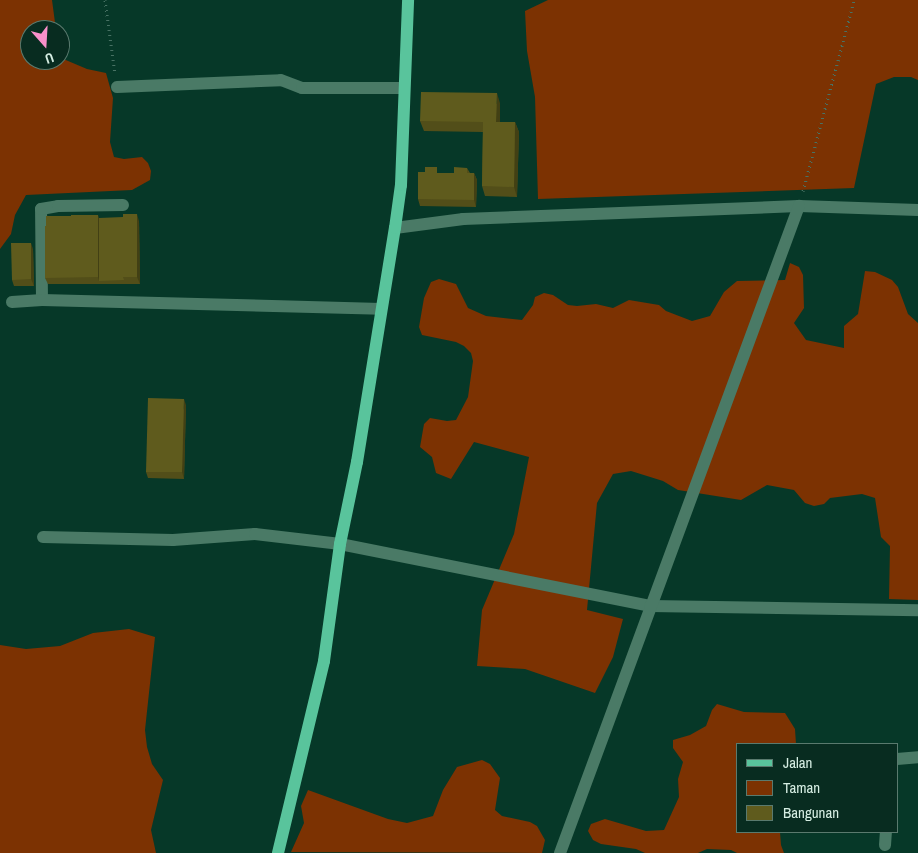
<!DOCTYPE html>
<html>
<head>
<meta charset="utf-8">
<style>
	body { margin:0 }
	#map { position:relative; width:918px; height:853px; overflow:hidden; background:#063828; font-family:"Archivo Narrow",sans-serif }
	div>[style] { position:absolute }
	.green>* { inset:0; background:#7c3202 }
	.path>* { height:3px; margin-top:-1.5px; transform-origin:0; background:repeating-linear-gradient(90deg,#487264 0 1px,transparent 0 5px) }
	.minor>* { height:12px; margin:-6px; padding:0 6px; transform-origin:6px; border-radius:6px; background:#4a7a66 }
	.major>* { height:12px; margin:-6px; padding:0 6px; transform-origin:6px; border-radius:6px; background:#59c49c }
	.wall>* { inset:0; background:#524e19 }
	.shaded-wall>* { inset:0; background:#424014 }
	.building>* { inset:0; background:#5f5b1d }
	span { translate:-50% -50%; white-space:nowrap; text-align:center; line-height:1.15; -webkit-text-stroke:4.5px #082c20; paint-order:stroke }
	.legend { position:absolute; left:736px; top:743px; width:162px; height:90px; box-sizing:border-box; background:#082c20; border:1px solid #5a7a6e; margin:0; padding:6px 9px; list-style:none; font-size:15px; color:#d6eee3 }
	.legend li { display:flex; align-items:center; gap:10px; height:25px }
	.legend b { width:25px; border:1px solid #5a7a6e }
	.north { position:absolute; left:20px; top:20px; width:50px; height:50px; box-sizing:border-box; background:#082c20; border:1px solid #5a7a6e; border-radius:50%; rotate:161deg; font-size:14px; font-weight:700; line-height:20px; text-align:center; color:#d6eee3 }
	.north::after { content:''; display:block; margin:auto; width:18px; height:22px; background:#f890ca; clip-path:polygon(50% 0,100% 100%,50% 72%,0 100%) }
</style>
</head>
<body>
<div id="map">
	<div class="green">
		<i style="clip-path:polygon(0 0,52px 0,56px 30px,30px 30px,30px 60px,60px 60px,60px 51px,61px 58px,87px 69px,106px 73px,113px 98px,110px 142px,114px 157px,124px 159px,142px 157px,148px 163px,151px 171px,150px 180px,132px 190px,26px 195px,15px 215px,11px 234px,0 249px)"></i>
		<i style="clip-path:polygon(548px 0,918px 0,918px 80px,911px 77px,894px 77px,876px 84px,854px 188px,538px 199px,535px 97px,527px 51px,525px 11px)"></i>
		<i style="clip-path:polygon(790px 263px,799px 267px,803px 275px,804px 308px,794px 323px,806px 340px,844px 348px,844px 326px,858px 314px,865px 271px,875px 272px,892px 280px,898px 287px,908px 314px,918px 323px,918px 600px,889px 599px,890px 546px,881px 537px,875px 498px,862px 494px,830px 498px,824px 504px,814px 506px,805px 503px,794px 490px,767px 485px,741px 500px,678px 490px,663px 481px,631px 471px,613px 474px,597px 503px,587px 610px,623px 619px,613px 657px,595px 693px,525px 669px,477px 666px,482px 610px,514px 534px,529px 457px,474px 442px,451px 479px,436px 473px,432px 457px,420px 447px,424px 424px,430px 418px,447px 421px,456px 420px,468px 397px,473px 361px,471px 353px,464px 346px,456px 342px,422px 335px,419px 327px,424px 298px,431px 282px,439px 279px,456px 284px,468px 308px,486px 316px,522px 320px,533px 305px,535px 297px,544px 293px,553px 295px,568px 305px,577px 306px,596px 304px,613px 308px,629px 300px,659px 305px,666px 311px,692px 321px,710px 316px,724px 292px,737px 281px,785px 280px)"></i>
		<i style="clip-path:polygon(129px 629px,155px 637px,145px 730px,147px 747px,152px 764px,163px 780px,151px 830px,156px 853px,0 853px,0 645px,26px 649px,60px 646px,93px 633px)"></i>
		<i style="clip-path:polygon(717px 704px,744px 712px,785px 713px,795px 729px,796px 744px,737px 744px,737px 832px,780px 832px,781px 845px,784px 853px,737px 853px,731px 850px,707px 849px,698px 853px,645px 853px,636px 849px,601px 844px,593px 840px,588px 831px,591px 824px,605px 819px,646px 831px,664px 830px,679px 797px,678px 779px,683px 762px,673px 748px,673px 740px,690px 735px,706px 726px,712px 710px)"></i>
		<i style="clip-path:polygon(482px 760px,490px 764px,500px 778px,495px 810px,502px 816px,530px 822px,537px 826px,545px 840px,542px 853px,291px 852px,304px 823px,301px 806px,308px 790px,388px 819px,407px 823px,433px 816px,443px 790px,457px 767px)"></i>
	</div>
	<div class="path">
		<i style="left:105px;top:0;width:75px;rotate:82.3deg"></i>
		<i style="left:803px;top:191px;width:198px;rotate:-75deg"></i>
	</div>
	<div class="minor">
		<i style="left:117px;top:87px;width:164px;rotate:-2.4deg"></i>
		<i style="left:281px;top:80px;width:22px;rotate:21deg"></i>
		<i style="left:302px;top:88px;width:102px"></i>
		<i style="left:395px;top:228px;width:69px;rotate:-7.5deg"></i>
		<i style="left:463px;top:219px;width:336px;rotate:-2.2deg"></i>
		<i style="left:799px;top:206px;width:119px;rotate:1.9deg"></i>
		<i style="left:42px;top:300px;width:91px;rotate:-90.6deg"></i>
		<i style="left:41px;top:209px;width:17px;rotate:-10deg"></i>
		<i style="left:58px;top:206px;width:65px;rotate:-0.9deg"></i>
		<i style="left:12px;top:302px;width:30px;rotate:-4deg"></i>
		<i style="left:42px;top:300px;width:339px;rotate:1.5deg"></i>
		<i style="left:43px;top:537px;width:130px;rotate:1.3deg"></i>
		<i style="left:173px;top:540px;width:82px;rotate:-4.2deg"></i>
		<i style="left:255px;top:534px;width:86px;rotate:6.7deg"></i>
		<i style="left:340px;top:544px;width:316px;rotate:11.3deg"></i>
		<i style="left:650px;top:606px;width:268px;rotate:0.9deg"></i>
		<i style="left:897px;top:759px;width:21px;rotate:-5deg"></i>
		<i style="left:885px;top:845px;width:13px;rotate:-86deg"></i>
		<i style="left:560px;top:853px;width:690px;rotate:-69.73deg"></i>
	</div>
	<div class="major">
		<i style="left:278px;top:853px;width:197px;rotate:-76.5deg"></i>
		<i style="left:324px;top:661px;width:118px;rotate:-82.2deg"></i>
		<i style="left:340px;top:544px;width:84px;rotate:-78.3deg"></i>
		<i style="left:357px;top:462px;width:237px;rotate:-80.8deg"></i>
		<i style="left:395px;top:228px;width:43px;rotate:-82.1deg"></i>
		<i style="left:401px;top:185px;width:185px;rotate:-87.8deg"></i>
	</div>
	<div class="wall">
		<i style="clip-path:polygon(500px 103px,500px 122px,515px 122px,519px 132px,517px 197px,485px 196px,482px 186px,483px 132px,424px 131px,420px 121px)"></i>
		<i style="clip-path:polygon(467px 168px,470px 173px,474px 173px,477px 180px,476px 207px,420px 206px,418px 199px,439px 173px,454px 173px)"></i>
		<i style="clip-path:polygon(99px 218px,139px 221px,140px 284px,48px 284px,45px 278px)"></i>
		<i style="clip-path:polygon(33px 249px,34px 286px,14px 286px,12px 280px)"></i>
		<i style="clip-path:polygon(186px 405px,184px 479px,148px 478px,146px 472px)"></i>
	</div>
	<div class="shaded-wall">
		<i style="clip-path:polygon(497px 93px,500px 103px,500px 132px,496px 122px)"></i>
		<i style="clip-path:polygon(515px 122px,519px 132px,517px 197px,514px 187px)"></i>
		<i style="clip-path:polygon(474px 173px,477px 180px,476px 207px,474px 200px)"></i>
		<i style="clip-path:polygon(137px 214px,139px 221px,140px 284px,137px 277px)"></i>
		<i style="clip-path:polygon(98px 215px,100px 221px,99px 281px,98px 277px)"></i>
		<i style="clip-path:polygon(31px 243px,33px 249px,34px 286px,31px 279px)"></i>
		<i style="clip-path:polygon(184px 399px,186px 405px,184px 479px,182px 472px)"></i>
	</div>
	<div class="building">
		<i style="clip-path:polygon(421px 92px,497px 93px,496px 122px,515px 122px,514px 187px,482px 186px,483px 122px,420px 121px)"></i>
		<i style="clip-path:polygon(425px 167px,437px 167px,437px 173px,454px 173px,454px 167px,467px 168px,467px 173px,474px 173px,474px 200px,418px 199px,418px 172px,425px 172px)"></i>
		<i style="clip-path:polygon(123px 214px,137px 214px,137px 277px,123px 277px)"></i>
		<i style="clip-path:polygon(71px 215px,98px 215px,98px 277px,45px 278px,45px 226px,71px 226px)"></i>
		<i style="clip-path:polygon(46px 216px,71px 216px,71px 226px,46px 226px)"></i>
		<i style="clip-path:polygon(123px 217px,123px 277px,124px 280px,99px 281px,99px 218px)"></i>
		<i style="clip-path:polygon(11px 243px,31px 243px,31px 279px,12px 280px)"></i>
		<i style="clip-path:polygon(148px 398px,184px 399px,182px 472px,146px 472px)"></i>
	</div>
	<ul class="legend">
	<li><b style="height:6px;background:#59c49c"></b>Jalan</li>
	<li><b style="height:14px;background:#7c3202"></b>Taman</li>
	<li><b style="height:14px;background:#5f5b1d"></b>Bangunan</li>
	</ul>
	<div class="north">U</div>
</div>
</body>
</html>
